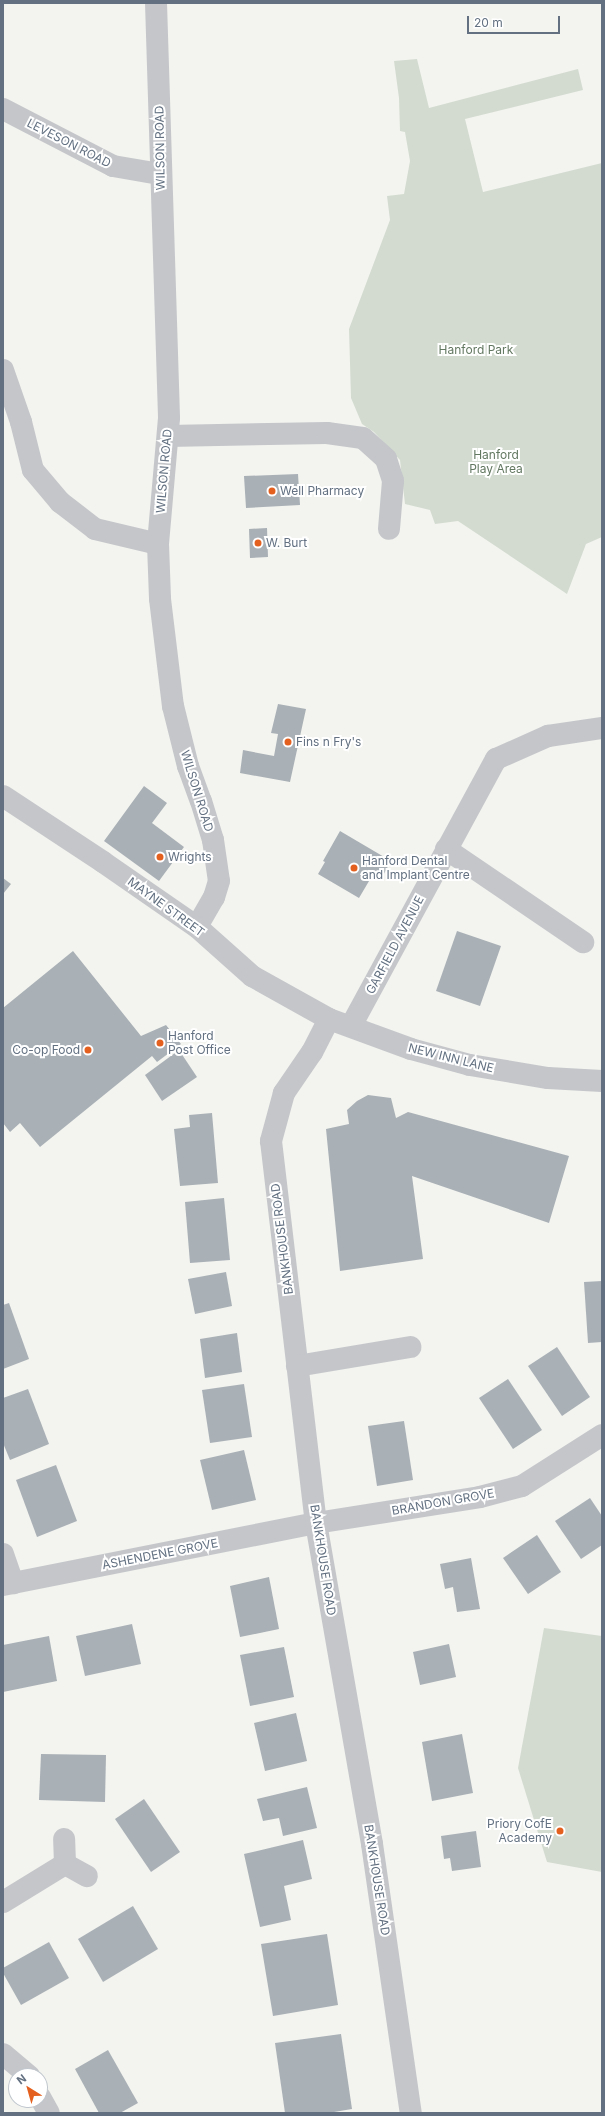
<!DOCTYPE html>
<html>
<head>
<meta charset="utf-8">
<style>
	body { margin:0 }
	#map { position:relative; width:605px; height:2116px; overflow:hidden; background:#f3f4ef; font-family:Inter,sans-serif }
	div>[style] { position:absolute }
	.green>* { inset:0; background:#d3dbd0 }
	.building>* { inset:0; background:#a9b0b6 }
	.minor>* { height:22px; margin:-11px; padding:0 11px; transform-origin:11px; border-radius:11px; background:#c4c6ca }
	.dots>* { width:11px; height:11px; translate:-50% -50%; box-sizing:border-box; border:2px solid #fff; border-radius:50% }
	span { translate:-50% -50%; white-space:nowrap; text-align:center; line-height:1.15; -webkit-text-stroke:4px #fff; paint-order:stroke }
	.street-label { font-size:12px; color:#627081 }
	.park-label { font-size:12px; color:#637861 }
	.poi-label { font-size:12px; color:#627081 }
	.left { translate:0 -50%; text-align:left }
	.right { translate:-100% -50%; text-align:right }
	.frame { position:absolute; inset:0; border:4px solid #627081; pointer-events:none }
	.north { position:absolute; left:8px; top:2068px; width:40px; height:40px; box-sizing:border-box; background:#fff; border:1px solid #c0c6cd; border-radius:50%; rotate:323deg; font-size:11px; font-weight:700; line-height:16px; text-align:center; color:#627081 }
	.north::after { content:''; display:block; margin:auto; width:14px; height:18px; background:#e4601f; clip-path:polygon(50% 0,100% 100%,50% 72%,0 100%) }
	.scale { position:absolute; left:467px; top:16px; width:93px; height:18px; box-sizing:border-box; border:2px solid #627081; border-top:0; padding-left:5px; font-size:12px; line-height:14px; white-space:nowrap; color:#627081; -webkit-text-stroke:3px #fff; paint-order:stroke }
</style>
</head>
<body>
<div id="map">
	<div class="green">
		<i style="clip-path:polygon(417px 59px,429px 108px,578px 69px,583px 90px,465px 119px,483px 192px,602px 163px,602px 537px,586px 544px,567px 594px,458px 521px,435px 524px,430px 510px,405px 504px,400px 460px,374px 432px,362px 424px,351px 398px,349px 329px,390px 220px,387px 196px,404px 194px,410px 161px,405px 132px,400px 131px,399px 98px,394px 61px)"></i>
		<i style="clip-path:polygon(544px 1628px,602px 1636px,602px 1872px,547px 1862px,518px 1768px)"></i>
	</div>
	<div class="building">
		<i style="clip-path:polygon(298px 474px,300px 505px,246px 508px,244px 476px)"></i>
		<i style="clip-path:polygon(267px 528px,268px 557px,250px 558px,249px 529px)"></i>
		<i style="clip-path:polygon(278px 704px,306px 709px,290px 782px,240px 773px,243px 750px,274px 756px,278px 734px,271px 733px)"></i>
		<i style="clip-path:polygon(144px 786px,167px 803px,152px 823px,184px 847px,159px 881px,104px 841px)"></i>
		<i style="clip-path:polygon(340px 831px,391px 861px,380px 881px,372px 876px,359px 898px,318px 874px,325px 862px,323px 861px)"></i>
		<i style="clip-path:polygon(3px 878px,11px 884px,3px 894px)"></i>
		<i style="clip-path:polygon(457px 931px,501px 946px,480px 1006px,436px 991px)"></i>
		<i style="clip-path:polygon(73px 951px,141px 1036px,166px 1025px,181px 1044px,157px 1062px,152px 1056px,40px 1147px,20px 1123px,10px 1132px,3px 1123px,3px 1008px)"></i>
		<i style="clip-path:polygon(179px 1050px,197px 1077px,162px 1101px,145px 1075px)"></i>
		<i style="clip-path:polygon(368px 1095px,391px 1098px,396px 1118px,408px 1112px,569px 1156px,549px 1223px,412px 1176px,423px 1259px,340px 1271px,326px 1129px,349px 1124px,347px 1110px,357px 1101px)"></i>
		<i style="clip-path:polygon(212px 1113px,218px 1183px,180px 1186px,174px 1129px,190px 1127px,189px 1115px)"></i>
		<i style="clip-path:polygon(224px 1198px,230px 1260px,190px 1263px,185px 1202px)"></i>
		<i style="clip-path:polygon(226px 1272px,232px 1306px,195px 1314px,188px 1279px)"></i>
		<i style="clip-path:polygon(602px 1281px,602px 1342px,588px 1343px,584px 1282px)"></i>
		<i style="clip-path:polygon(9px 1303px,29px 1359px,3px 1369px,3px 1305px)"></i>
		<i style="clip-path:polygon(237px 1333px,242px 1372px,205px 1378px,200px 1339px)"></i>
		<i style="clip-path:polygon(557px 1347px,590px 1397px,562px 1416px,528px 1366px)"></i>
		<i style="clip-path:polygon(508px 1379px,542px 1430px,513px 1449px,479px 1398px)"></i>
		<i style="clip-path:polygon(244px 1384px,252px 1437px,210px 1443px,202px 1390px)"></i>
		<i style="clip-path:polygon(28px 1389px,49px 1444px,10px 1460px,3px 1443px,3px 1398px)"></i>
		<i style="clip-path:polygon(404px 1421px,413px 1480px,377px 1486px,368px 1426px)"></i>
		<i style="clip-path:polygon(244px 1450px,256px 1500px,212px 1510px,200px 1460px)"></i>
		<i style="clip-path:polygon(56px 1465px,77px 1521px,37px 1537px,16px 1480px)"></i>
		<i style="clip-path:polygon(590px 1498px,602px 1516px,602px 1545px,581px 1559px,555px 1521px)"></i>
		<i style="clip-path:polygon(537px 1535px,561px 1572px,528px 1594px,503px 1558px)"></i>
		<i style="clip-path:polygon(471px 1558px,480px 1609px,457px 1612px,453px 1587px,445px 1589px,440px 1564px)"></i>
		<i style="clip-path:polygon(269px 1577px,279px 1629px,240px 1637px,230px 1586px)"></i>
		<i style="clip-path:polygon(132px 1624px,141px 1664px,85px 1676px,76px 1636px)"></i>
		<i style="clip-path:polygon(49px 1636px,57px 1681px,3px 1692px,3px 1645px)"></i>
		<i style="clip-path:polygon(449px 1644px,456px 1677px,420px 1685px,413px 1652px)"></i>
		<i style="clip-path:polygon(284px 1647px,294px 1697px,250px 1706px,240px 1655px)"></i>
		<i style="clip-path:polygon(296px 1713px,307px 1761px,265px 1771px,254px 1723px)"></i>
		<i style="clip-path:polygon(462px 1734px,473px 1793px,432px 1801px,422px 1742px)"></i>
		<i style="clip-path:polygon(41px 1754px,106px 1755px,105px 1802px,39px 1800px)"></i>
		<i style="clip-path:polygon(307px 1787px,317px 1828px,283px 1836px,279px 1818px,263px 1821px,257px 1799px)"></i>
		<i style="clip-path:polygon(144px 1799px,180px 1852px,151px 1872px,115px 1819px)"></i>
		<i style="clip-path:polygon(476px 1831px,481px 1867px,452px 1871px,450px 1858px,444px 1859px,441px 1836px)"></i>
		<i style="clip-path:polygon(303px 1840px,312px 1879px,284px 1886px,291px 1920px,260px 1927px,244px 1854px)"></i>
		<i style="clip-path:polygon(133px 1906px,158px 1949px,103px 1982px,78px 1939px)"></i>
		<i style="clip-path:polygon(327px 1934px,338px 2005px,273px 2016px,261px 1944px)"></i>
		<i style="clip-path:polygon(49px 1942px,69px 1978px,21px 2005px,3px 1973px,3px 1968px)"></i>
		<i style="clip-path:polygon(341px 2034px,352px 2109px,328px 2113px,285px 2113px,275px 2043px)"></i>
		<i style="clip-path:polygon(108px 2050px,138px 2103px,120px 2113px,99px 2113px,75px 2069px)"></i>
	</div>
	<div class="minor">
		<i style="left:156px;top:3px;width:415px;rotate:88.2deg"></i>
		<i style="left:169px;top:418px;width:126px;rotate:95deg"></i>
		<i style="left:158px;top:544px;width:55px;rotate:87.9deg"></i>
		<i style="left:160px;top:599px;width:108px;rotate:83.1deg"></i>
		<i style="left:173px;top:706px;width:62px;rotate:76deg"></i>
		<i style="left:188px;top:766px;width:37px;rotate:70deg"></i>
		<i style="left:201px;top:801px;width:41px;rotate:72.9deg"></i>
		<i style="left:213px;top:840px;width:41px;rotate:81.7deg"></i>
		<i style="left:219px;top:881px;width:17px;rotate:107deg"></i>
		<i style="left:214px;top:897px;width:34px;rotate:120deg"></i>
		<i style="left:3px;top:109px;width:124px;rotate:27.4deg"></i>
		<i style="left:113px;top:166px;width:48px;rotate:9.7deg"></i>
		<i style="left:3px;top:370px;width:55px;rotate:70.9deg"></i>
		<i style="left:21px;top:422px;width:49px;rotate:76deg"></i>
		<i style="left:33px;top:470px;width:42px;rotate:49.8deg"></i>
		<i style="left:60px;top:502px;width:44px;rotate:37.6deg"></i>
		<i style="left:95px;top:529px;width:65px;rotate:13.4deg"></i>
		<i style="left:168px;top:436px;width:159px;rotate:-1.1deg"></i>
		<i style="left:327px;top:433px;width:36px;rotate:8deg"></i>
		<i style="left:363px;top:438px;width:31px;rotate:42deg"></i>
		<i style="left:386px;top:459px;width:23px;rotate:72deg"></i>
		<i style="left:393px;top:481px;width:48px;rotate:94.8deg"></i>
		<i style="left:3px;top:796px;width:120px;rotate:33.4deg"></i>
		<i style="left:103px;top:862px;width:114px;rotate:34.7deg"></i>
		<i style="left:197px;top:927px;width:74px;rotate:41.7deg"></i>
		<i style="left:252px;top:976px;width:88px;rotate:29.2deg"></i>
		<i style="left:329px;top:1019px;width:87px;rotate:20.1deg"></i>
		<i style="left:411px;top:1049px;width:61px;rotate:15.2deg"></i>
		<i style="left:470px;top:1065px;width:79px;rotate:9.5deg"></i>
		<i style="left:548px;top:1078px;width:54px;rotate:3.2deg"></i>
		<i style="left:446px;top:849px;width:166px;rotate:34.2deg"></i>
		<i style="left:329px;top:1019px;width:37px;rotate:117deg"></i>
		<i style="left:312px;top:1052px;width:50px;rotate:124.3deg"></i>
		<i style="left:284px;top:1093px;width:50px;rotate:105.2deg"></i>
		<i style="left:271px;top:1141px;width:385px;rotate:83.3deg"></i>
		<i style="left:316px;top:1523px;width:326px;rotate:80.1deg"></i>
		<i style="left:372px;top:1844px;width:272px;rotate:81.8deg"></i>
		<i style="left:351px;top:1026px;width:304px;rotate:-61.5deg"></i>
		<i style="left:496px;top:759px;width:57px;rotate:-23.9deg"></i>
		<i style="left:548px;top:736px;width:55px;rotate:-8.4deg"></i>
		<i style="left:297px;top:1366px;width:115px;rotate:-9.5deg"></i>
		<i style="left:3px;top:1554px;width:31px;rotate:71deg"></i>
		<i style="left:3px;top:1585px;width:319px;rotate:-11.2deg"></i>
		<i style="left:316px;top:1523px;width:166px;rotate:-9deg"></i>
		<i style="left:480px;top:1497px;width:43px;rotate:-14.7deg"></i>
		<i style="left:522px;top:1486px;width:95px;rotate:-32.5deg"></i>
		<i style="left:65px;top:1864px;width:25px;rotate:29deg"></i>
		<i style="left:3px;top:1902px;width:73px;rotate:-31.5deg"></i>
		<i style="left:65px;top:1864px;width:25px;rotate:-92deg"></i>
		<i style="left:3px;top:2054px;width:34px;rotate:40deg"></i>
		<i style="left:40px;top:2097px;width:18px;rotate:61deg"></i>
	</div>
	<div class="dots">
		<i style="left:272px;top:491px;background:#e4601f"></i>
		<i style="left:258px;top:543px;background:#e4601f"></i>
		<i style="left:288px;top:742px;background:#e4601f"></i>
		<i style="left:160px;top:857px;background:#e4601f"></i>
		<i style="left:354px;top:868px;background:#e4601f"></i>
		<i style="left:160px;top:1043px;background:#e4601f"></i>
		<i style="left:88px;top:1050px;background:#e4601f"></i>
		<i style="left:560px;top:1831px;background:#e4601f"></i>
	</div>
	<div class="street-label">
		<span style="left:69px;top:143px;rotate:27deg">LEVESON ROAD</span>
		<span style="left:160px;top:148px;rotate:-91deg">WILSON ROAD</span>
		<span style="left:164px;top:471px;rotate:-85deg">WILSON ROAD</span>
		<span style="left:197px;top:791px;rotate:73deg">WILSON ROAD</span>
		<span style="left:166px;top:907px;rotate:36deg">MAYNE STREET</span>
		<span style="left:395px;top:945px;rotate:-62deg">GARFIELD AVENUE</span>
		<span style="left:451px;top:1058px;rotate:14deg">NEW INN LANE</span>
		<span style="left:282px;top:1239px;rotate:-97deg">BANKHOUSE ROAD</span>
		<span style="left:443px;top:1502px;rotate:-10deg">BRANDON GROVE</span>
		<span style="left:160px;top:1554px;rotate:-11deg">ASHENDENE GROVE</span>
		<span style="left:323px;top:1560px;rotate:81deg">BANKHOUSE ROAD</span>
		<span style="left:377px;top:1880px;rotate:81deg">BANKHOUSE ROAD</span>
	</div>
	<div class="park-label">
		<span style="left:476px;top:350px">Hanford Park</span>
		<span style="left:496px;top:462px">Hanford<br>Play Area</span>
	</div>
	<div class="poi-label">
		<span class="left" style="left:280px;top:491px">Well Pharmacy</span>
		<span class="left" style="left:266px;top:543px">W. Burt</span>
		<span class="left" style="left:296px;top:742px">Fins n Fry's</span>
		<span class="left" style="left:168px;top:857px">Wrights</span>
		<span class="left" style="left:362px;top:868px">Hanford Dental<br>and Implant Centre</span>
		<span class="left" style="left:168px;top:1043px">Hanford<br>Post Office</span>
		<span class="right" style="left:80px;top:1050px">Co-op Food</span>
		<span class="right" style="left:552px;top:1831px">Priory CofE<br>Academy</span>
	</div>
	<div class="frame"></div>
	<div class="north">N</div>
	<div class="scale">20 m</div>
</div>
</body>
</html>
